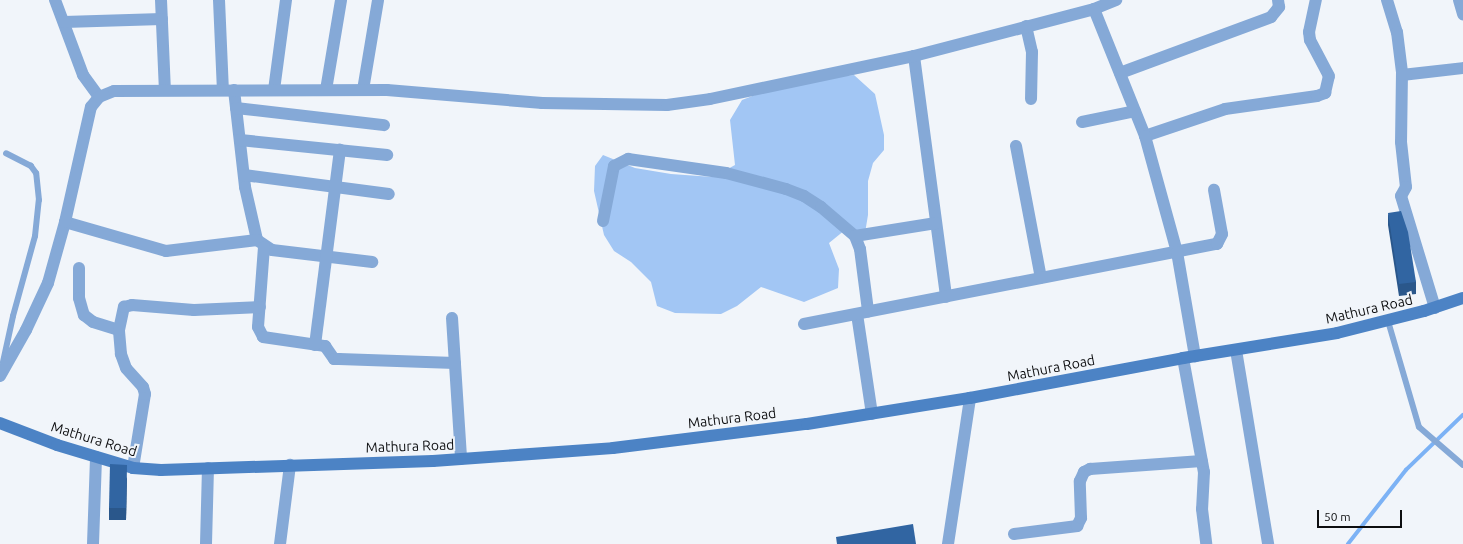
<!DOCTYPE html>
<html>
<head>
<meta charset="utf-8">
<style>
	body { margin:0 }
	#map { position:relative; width:1463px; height:544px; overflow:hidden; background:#f1f5fa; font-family:Ubuntu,sans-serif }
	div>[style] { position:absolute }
	.green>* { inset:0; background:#a2c6f4 }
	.stream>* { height:3.5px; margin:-1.75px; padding:0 1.75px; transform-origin:1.75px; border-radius:1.75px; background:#7cb2f5 }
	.service>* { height:6px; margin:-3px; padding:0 3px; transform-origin:3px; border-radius:3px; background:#85a9d7 }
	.minor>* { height:12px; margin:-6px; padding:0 6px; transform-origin:6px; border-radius:6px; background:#85a9d7 }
	.secondary>* { height:12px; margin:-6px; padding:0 6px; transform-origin:6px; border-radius:6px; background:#4c83c5 }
	.wall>* { inset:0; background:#2a578b }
	.shaded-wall>* { inset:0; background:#224771 }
	.building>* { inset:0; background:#3165a2 }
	span { translate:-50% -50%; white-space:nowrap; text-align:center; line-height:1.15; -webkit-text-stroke:4px #f1f5fa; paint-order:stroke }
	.street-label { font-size:14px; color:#0d0e10 }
	.scale { position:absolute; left:1317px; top:510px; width:85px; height:18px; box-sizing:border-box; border:2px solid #0d0e10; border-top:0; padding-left:5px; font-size:12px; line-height:14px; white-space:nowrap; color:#0d0e10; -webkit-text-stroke:3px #f1f5fa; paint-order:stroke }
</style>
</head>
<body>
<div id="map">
	<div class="green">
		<i style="clip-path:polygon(854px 75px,875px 94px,884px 135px,884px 150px,873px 163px,868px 181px,868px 215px,865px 233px,845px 230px,829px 243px,839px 269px,838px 288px,804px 302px,761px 287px,737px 306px,721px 314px,675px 313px,657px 306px,651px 282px,631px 262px,614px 251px,604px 235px,594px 191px,595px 166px,603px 155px,635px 168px,671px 174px,713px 177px,735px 165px,730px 120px,742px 100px,791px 81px)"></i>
	</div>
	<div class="stream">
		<i style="left:1348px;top:544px;width:94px;rotate:-51.9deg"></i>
		<i style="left:1406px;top:470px;width:79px;rotate:-44deg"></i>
	</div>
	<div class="service">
		<i style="left:1388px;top:321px;width:110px;rotate:73.7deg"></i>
		<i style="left:1419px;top:427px;width:58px;rotate:40.8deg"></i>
		<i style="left:3px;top:362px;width:47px;rotate:-77.7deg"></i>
		<i style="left:13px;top:316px;width:83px;rotate:-74.6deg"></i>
		<i style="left:35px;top:236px;width:36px;rotate:-84deg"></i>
		<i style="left:39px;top:200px;width:27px;rotate:-96deg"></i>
		<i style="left:36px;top:173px;width:9px;rotate:-126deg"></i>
		<i style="left:31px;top:166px;width:28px;rotate:-153deg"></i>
	</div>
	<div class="minor">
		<i style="left:55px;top:0;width:80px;rotate:69.5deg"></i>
		<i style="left:83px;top:75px;width:27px;rotate:54deg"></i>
		<i style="left:161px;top:0;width:90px;rotate:87.5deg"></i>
		<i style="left:219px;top:0;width:90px;rotate:87.5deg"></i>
		<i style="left:1387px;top:0;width:34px;rotate:73deg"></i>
		<i style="left:1397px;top:32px;width:40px;rotate:82.9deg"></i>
		<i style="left:1402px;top:72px;width:70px;rotate:90.8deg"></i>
		<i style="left:1401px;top:142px;width:45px;rotate:83.7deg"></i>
		<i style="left:1406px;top:187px;width:10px;rotate:119deg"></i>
		<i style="left:1401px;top:196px;width:117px;rotate:73.1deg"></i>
		<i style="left:1459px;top:0;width:15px;rotate:74deg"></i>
		<i style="left:1094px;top:9px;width:24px;rotate:-22deg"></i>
		<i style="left:64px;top:22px;width:98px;rotate:-1.8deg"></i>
		<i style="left:1026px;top:26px;width:27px;rotate:77deg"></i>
		<i style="left:1032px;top:52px;width:47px;rotate:91.2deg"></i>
		<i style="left:914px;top:56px;width:243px;rotate:82.4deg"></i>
		<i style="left:1120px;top:73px;width:161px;rotate:-20.3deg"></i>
		<i style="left:1271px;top:17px;width:13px;rotate:-51deg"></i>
		<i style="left:1279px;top:7px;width:7px;rotate:-98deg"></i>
		<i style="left:1402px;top:75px;width:61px;rotate:-6.5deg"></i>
		<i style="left:234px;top:90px;width:98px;rotate:83.5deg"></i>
		<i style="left:245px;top:187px;width:54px;rotate:77.2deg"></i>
		<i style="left:257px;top:240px;width:18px;rotate:34deg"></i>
		<i style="left:272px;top:250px;width:101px;rotate:6.8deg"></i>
		<i style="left:274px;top:90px;width:91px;rotate:-82.4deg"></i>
		<i style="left:326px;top:90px;width:91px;rotate:-80.5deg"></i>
		<i style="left:363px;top:90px;width:91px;rotate:-80.5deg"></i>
		<i style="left:236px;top:108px;width:149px;rotate:6.6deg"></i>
		<i style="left:1082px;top:122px;width:54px;rotate:-11.7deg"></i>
		<i style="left:1145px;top:136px;width:84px;rotate:-18.6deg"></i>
		<i style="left:1225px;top:109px;width:93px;rotate:-8deg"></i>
		<i style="left:1317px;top:96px;width:9px;rotate:-21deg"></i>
		<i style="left:1325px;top:93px;width:17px;rotate:-77deg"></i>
		<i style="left:1329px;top:76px;width:41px;rotate:-117.8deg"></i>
		<i style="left:1310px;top:40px;width:8px;rotate:-97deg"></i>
		<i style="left:1309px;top:32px;width:33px;rotate:-78deg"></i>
		<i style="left:240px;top:140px;width:148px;rotate:5.8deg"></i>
		<i style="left:1016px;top:146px;width:134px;rotate:79.3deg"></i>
		<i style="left:244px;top:175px;width:146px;rotate:7.5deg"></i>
		<i style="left:603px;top:221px;width:56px;rotate:-78.7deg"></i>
		<i style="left:614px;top:166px;width:16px;rotate:-27deg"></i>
		<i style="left:628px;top:159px;width:99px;rotate:8.1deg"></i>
		<i style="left:726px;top:173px;width:62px;rotate:14.9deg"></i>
		<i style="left:786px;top:189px;width:19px;rotate:21deg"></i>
		<i style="left:804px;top:196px;width:20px;rotate:33deg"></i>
		<i style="left:821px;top:207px;width:45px;rotate:40.5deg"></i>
		<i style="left:855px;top:236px;width:14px;rotate:69deg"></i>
		<i style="left:860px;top:249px;width:63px;rotate:82.6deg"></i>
		<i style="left:65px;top:222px;width:105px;rotate:16deg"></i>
		<i style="left:166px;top:251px;width:92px;rotate:-6.9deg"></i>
		<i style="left:855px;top:236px;width:82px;rotate:-9.1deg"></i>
		<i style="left:264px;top:247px;width:80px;rotate:94.3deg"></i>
		<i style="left:258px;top:327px;width:11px;rotate:63deg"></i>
		<i style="left:263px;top:337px;width:63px;rotate:8.3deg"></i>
		<i style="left:325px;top:346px;width:16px;rotate:55deg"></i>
		<i style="left:334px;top:359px;width:5px"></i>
		<i style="left:339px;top:359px;width:116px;rotate:2deg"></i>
		<i style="left:79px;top:268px;width:30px;rotate:90deg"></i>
		<i style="left:79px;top:298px;width:18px;rotate:74deg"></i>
		<i style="left:84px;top:315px;width:11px;rotate:38deg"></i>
		<i style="left:93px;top:322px;width:27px;rotate:17deg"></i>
		<i style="left:857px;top:314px;width:101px;rotate:81.5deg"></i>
		<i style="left:452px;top:318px;width:141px;rotate:86.3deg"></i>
		<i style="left:804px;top:324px;width:421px;rotate:-11deg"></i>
		<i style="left:1217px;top:244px;width:11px;rotate:-63deg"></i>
		<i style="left:1222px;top:234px;width:45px;rotate:-100.3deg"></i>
		<i style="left:315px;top:345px;width:197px;rotate:-82.7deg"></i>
		<i style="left:1236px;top:350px;width:197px;rotate:80.6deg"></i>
		<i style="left:1183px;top:358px;width:116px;rotate:79.6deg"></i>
		<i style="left:1204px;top:472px;width:37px;rotate:93deg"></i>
		<i style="left:1202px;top:509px;width:35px;rotate:83deg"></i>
		<i style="left:0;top:376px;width:53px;rotate:-60.5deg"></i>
		<i style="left:26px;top:330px;width:52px;rotate:-64.9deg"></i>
		<i style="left:48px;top:283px;width:63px;rotate:-74.4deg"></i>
		<i style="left:65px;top:222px;width:118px;rotate:-77.3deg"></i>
		<i style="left:91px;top:107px;width:13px;rotate:-51deg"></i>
		<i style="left:99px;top:97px;width:16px;rotate:-22deg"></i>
		<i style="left:114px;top:91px;width:273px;rotate:-0.2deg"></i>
		<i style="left:387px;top:90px;width:156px;rotate:4.8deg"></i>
		<i style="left:542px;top:103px;width:125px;rotate:0.9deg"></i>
		<i style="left:667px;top:105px;width:43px;rotate:-7.9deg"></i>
		<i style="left:710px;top:99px;width:208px;rotate:-11.9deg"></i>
		<i style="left:914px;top:56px;width:186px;rotate:-14.6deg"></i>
		<i style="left:1094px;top:9px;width:137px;rotate:68.1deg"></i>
		<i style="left:1145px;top:136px;width:120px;rotate:74.6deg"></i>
		<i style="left:1177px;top:252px;width:106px;rotate:80.2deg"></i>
		<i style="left:133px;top:468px;width:75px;rotate:-80.8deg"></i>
		<i style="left:145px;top:394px;width:7px;rotate:-106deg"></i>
		<i style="left:143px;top:387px;width:25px;rotate:-132deg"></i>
		<i style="left:126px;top:368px;width:15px;rotate:-110deg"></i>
		<i style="left:121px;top:354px;width:24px;rotate:-95deg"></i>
		<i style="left:119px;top:330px;width:24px;rotate:-78deg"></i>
		<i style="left:124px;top:307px;width:8px;rotate:-14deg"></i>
		<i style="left:132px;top:305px;width:62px;rotate:4.6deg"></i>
		<i style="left:194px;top:310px;width:66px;rotate:-2.6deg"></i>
		<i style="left:1014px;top:534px;width:64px;rotate:-7.2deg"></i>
		<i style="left:1077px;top:526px;width:9px;rotate:-63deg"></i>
		<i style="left:1081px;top:518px;width:37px;rotate:-92deg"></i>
		<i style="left:1080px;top:481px;width:10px;rotate:-66deg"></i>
		<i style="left:1084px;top:472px;width:7px;rotate:-27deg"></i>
		<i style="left:1090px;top:469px;width:112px;rotate:-4.1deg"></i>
		<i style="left:93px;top:544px;width:87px;rotate:-88deg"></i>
		<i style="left:206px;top:544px;width:76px;rotate:-88.5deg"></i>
		<i style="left:280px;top:544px;width:80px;rotate:-82.8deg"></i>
		<i style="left:948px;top:544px;width:148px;rotate:-81.4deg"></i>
	</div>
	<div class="secondary">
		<i style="left:0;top:423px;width:61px;rotate:21.1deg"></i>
		<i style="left:57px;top:445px;width:79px;rotate:16.8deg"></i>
		<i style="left:133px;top:468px;width:28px;rotate:4deg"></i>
		<i style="left:161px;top:470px;width:272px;rotate:-1.9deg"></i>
		<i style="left:433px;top:461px;width:180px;rotate:-4.1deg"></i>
		<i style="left:613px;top:448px;width:195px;rotate:-7.1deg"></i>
		<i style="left:807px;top:424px;width:165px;rotate:-9.1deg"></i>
		<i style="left:970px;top:398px;width:217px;rotate:-10.6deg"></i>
		<i style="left:1183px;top:358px;width:156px;rotate:-9.2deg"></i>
		<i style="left:1337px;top:333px;width:90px;rotate:-14.2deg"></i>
		<i style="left:1424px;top:311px;width:41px;rotate:-18.4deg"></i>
	</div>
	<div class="wall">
		<i style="clip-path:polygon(1388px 213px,1416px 282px,1416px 294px,1399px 296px,1388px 225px)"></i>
		<i style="clip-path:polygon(127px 477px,126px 520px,109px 520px,109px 508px)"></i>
	</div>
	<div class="shaded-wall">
		<i style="clip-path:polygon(127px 465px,127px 477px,126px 520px,126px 508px)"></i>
	</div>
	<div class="building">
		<i style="clip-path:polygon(1401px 211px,1408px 232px,1416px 282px,1399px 284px,1388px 213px)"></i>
		<i style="clip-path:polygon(110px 464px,127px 465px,126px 508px,109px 508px)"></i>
		<i style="clip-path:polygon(913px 524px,916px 544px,837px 544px,836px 537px)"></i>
	</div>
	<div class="street-label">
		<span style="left:1369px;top:309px;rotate:-13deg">Mathura Road</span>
		<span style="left:1051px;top:368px;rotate:-11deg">Mathura Road</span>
		<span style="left:732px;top:418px;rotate:-7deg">Mathura Road</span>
		<span style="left:94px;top:439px;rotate:17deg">Mathura Road</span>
		<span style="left:410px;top:446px;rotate:-2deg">Mathura Road</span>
	</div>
	<div class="scale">50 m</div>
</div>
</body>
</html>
